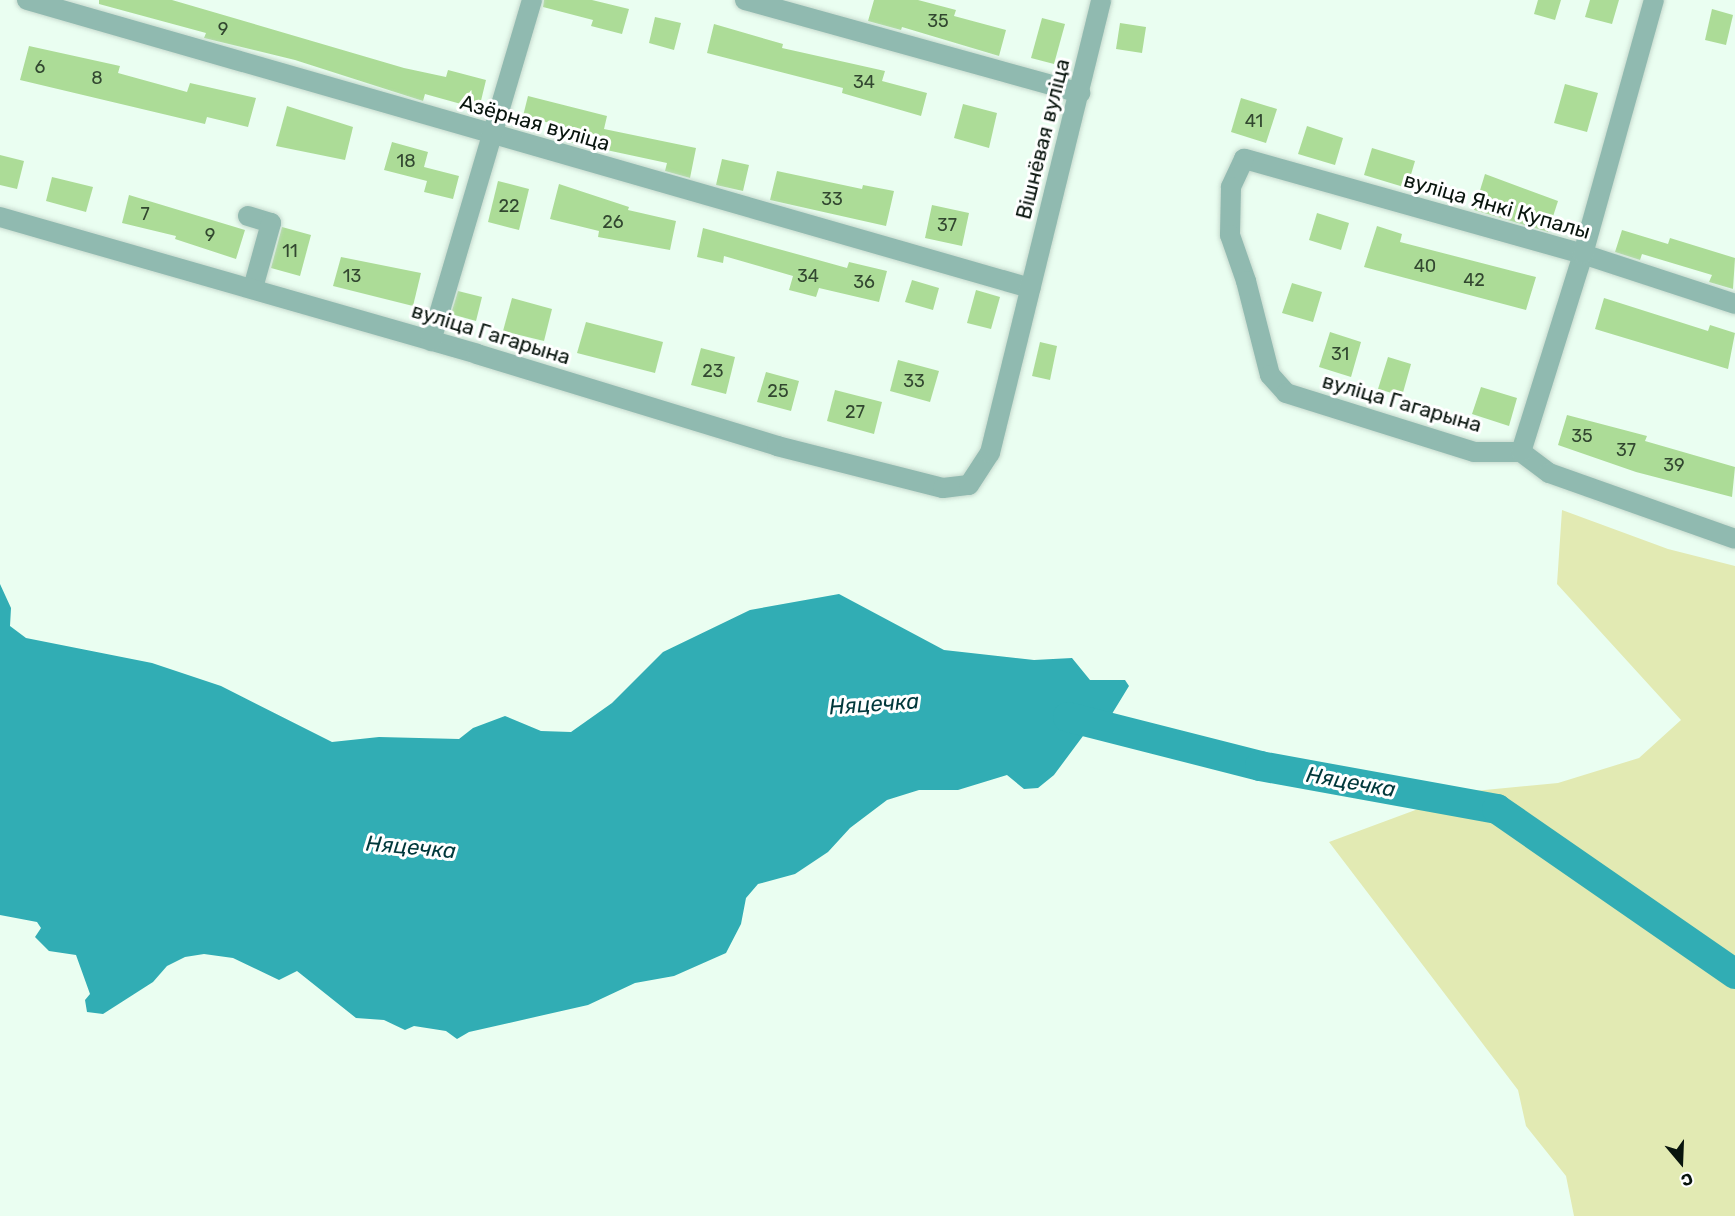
<!DOCTYPE html>
<html>
<head>
<meta charset="utf-8">
<style>
	body { margin:0 }
	#map { position:relative; width:1735px; height:1216px; overflow:hidden; background:#eafef1; font-family:Rubik,sans-serif }
	div>[style] { position:absolute }
	.green>* { inset:0; background:#e2eab3 }
	.water>* { inset:0; background:#31adb4 }
	.river>* { height:30px; margin:-15px; padding:0 15px; transform-origin:15px; border-radius:15px; background:#31adb4 }
	.building>* { inset:0; background:#acdc97 }
	.roads { filter:drop-shadow(0 0 2px #c6d9cd) drop-shadow(0 0 2px #c6d9cd) }
	.minor>* { height:20px; margin:-10px; padding:0 10px; transform-origin:10px; border-radius:10px; background:#90bab0 }
	span { translate:-50% -50%; white-space:nowrap; text-align:center; line-height:1.15; -webkit-text-stroke:6px #fff; paint-order:stroke }
	.number-label { font-size:18px; color:#324730 }
	.number-label span { -webkit-text-stroke-width:0 }
	.street-label { font-size:21px; color:#09150e }
	.water-label { font-size:22px; color:#00383b; font-style:italic }
	.north { position:absolute; left:1651px; top:1132px; width:60px; height:60px; -webkit-text-stroke:4px #fff; paint-order:stroke; rotate:161deg; font-size:16px; font-weight:700; line-height:24px; text-align:center; color:#09150e }
	.north::after { content:''; display:block; margin:auto; width:21px; height:27px; background:#09150e; clip-path:polygon(50% 0,100% 100%,50% 72%,0 100%) }
</style>
</head>
<body>
<div id="map">
	<div class="green">
		<i style="clip-path:polygon(1562px 510px,1668px 549px,1735px 566px,1735px 1216px,1574px 1216px,1566px 1176px,1526px 1126px,1518px 1090px,1329px 842px,1464px 792px,1558px 783px,1639px 758px,1681px 720px,1557px 584px)"></i>
	</div>
	<div class="water">
		<i style="clip-path:polygon(0 584px,11px 608px,10px 626px,26px 638px,152px 663px,221px 686px,332px 742px,379px 737px,459px 739px,473px 728px,505px 716px,541px 731px,571px 732px,612px 703px,663px 652px,750px 610px,839px 594px,944px 650px,1034px 660px,1072px 658px,1090px 680px,1125px 680px,1129px 686px,1107px 722px,1109px 737px,1093px 732px,1083px 736px,1054px 775px,1038px 788px,1024px 789px,1007px 775px,958px 790px,919px 790px,887px 800px,850px 828px,828px 852px,795px 874px,758px 884px,746px 898px,741px 924px,726px 953px,674px 976px,635px 983px,588px 1005px,469px 1032px,457px 1039px,446px 1031px,414px 1026px,405px 1030px,384px 1020px,356px 1018px,297px 971px,279px 980px,233px 958px,204px 954px,185px 957px,167px 966px,153px 982px,103px 1014px,87px 1012px,85px 1000px,90px 994px,76px 955px,49px 951px,35px 937px,41px 928px,37px 922px,0 915px)"></i>
	</div>
	<div class="river">
		<i style="left:1068px;top:717px;width:198px;rotate:14.3deg"></i>
		<i style="left:1260px;top:766px;width:241px;rotate:10.3deg"></i>
		<i style="left:1497px;top:809px;width:290px;rotate:34.7deg"></i>
	</div>
	<div class="building">
		<i style="clip-path:polygon(99px 0,172px 0,404px 68px,446px 77px,448px 70px,486px 80px,479px 109px,425px 94px,423px 101px,295px 60px,204px 38px,206px 33px,99px 4px)"></i>
		<i style="clip-path:polygon(544px 0,592px 0,629px 9px,622px 34px,591px 26px,593px 20px,543px 7px)"></i>
		<i style="clip-path:polygon(874px 0,918px 0,956px 10px,954px 16px,1006px 30px,999px 56px,902px 27px,901px 30px,868px 21px)"></i>
		<i style="clip-path:polygon(1538px 0,1561px 0,1555px 20px,1534px 14px)"></i>
		<i style="clip-path:polygon(1590px 0,1619px 0,1612px 24px,1585px 17px)"></i>
		<i style="clip-path:polygon(1712px 9px,1733px 15px,1726px 45px,1705px 40px)"></i>
		<i style="clip-path:polygon(655px 17px,681px 23px,674px 50px,649px 43px)"></i>
		<i style="clip-path:polygon(1042px 18px,1065px 24px,1054px 64px,1031px 58px)"></i>
		<i style="clip-path:polygon(1120px 23px,1146px 27px,1142px 53px,1116px 49px)"></i>
		<i style="clip-path:polygon(714px 24px,783px 44px,782px 48px,885px 71px,882px 81px,927px 93px,921px 116px,842px 93px,843px 88px,707px 53px)"></i>
		<i style="clip-path:polygon(29px 46px,120px 66px,118px 73px,187px 92px,190px 83px,256px 98px,248px 127px,207px 117px,205px 124px,20px 80px)"></i>
		<i style="clip-path:polygon(1565px 84px,1598px 93px,1587px 132px,1554px 123px)"></i>
		<i style="clip-path:polygon(528px 96px,607px 116px,604px 129px,696px 148px,690px 178px,665px 171px,667px 163px,569px 142px,573px 129px,523px 116px)"></i>
		<i style="clip-path:polygon(1241px 98px,1277px 109px,1266px 143px,1231px 132px)"></i>
		<i style="clip-path:polygon(963px 104px,997px 113px,989px 148px,954px 138px)"></i>
		<i style="clip-path:polygon(287px 106px,353px 127px,345px 160px,276px 146px)"></i>
		<i style="clip-path:polygon(1307px 126px,1343px 138px,1335px 165px,1298px 154px)"></i>
		<i style="clip-path:polygon(392px 142px,428px 152px,424px 167px,459px 176px,453px 199px,424px 192px,427px 181px,384px 170px)"></i>
		<i style="clip-path:polygon(1372px 148px,1415px 161px,1407px 188px,1364px 175px)"></i>
		<i style="clip-path:polygon(0 155px,24px 161px,17px 189px,0 185px)"></i>
		<i style="clip-path:polygon(722px 159px,749px 165px,743px 191px,716px 185px)"></i>
		<i style="clip-path:polygon(777px 171px,862px 189px,863px 185px,894px 191px,886px 226px,770px 200px)"></i>
		<i style="clip-path:polygon(1485px 174px,1558px 201px,1548px 232px,1474px 210px)"></i>
		<i style="clip-path:polygon(52px 177px,93px 187px,86px 212px,46px 201px)"></i>
		<i style="clip-path:polygon(498px 181px,529px 189px,519px 230px,488px 222px)"></i>
		<i style="clip-path:polygon(559px 184px,629px 207px,628px 210px,676px 221px,670px 250px,598px 237px,599px 231px,550px 219px)"></i>
		<i style="clip-path:polygon(129px 195px,245px 230px,236px 259px,175px 239px,176px 236px,122px 223px)"></i>
		<i style="clip-path:polygon(932px 205px,969px 213px,962px 246px,925px 238px)"></i>
		<i style="clip-path:polygon(1317px 213px,1349px 223px,1341px 250px,1309px 240px)"></i>
		<i style="clip-path:polygon(1377px 226px,1402px 234px,1400px 242px,1536px 277px,1526px 310px,1364px 267px)"></i>
		<i style="clip-path:polygon(282px 227px,311px 235px,300px 276px,271px 268px)"></i>
		<i style="clip-path:polygon(703px 228px,847px 268px,849px 262px,887px 271px,879px 302px,819px 288px,816px 297px,789px 290px,793px 276px,724px 256px,723px 263px,697px 257px)"></i>
		<i style="clip-path:polygon(1622px 230px,1668px 244px,1670px 238px,1735px 258px,1733px 289px,1709px 282px,1712px 275px,1642px 254px,1640px 260px,1615px 252px)"></i>
		<i style="clip-path:polygon(341px 257px,421px 273px,413px 306px,333px 286px)"></i>
		<i style="clip-path:polygon(912px 280px,939px 288px,933px 310px,905px 302px)"></i>
		<i style="clip-path:polygon(1292px 283px,1322px 292px,1313px 322px,1282px 313px)"></i>
		<i style="clip-path:polygon(976px 290px,1000px 297px,991px 329px,967px 323px)"></i>
		<i style="clip-path:polygon(458px 291px,482px 297px,476px 321px,451px 314px)"></i>
		<i style="clip-path:polygon(512px 298px,552px 309px,544px 341px,503px 331px)"></i>
		<i style="clip-path:polygon(1604px 298px,1708px 331px,1710px 325px,1735px 333px,1728px 369px,1595px 329px)"></i>
		<i style="clip-path:polygon(586px 322px,663px 342px,655px 373px,577px 353px)"></i>
		<i style="clip-path:polygon(1330px 332px,1361px 342px,1351px 377px,1319px 367px)"></i>
		<i style="clip-path:polygon(1040px 342px,1057px 346px,1050px 380px,1032px 376px)"></i>
		<i style="clip-path:polygon(701px 348px,735px 357px,726px 394px,691px 385px)"></i>
		<i style="clip-path:polygon(1388px 357px,1411px 364px,1402px 396px,1378px 389px)"></i>
		<i style="clip-path:polygon(898px 360px,939px 371px,930px 402px,890px 391px)"></i>
		<i style="clip-path:polygon(766px 372px,799px 381px,791px 411px,757px 402px)"></i>
		<i style="clip-path:polygon(1481px 387px,1517px 398px,1509px 426px,1472px 414px)"></i>
		<i style="clip-path:polygon(835px 390px,882px 402px,874px 434px,827px 421px)"></i>
		<i style="clip-path:polygon(1567px 415px,1647px 436px,1645px 441px,1735px 467px,1732px 497px,1636px 472px,1558px 445px)"></i>
	</div>
	<div class="roads">
		<div class="minor">
			<i style="left:27px;top:0;width:1044px;rotate:16.02deg"></i>
			<i style="left:745px;top:0;width:348px;rotate:15.5deg"></i>
			<i style="left:248px;top:216px;width:24px;rotate:17deg"></i>
			<i style="left:271px;top:223px;width:67px;rotate:105.5deg"></i>
			<i style="left:0;top:217px;width:496px;rotate:16deg"></i>
			<i style="left:477px;top:354px;width:314px;rotate:17deg"></i>
			<i style="left:777px;top:446px;width:171px;rotate:14.2deg"></i>
			<i style="left:943px;top:488px;width:26px;rotate:-7deg"></i>
			<i style="left:969px;top:485px;width:38px;rotate:-57deg"></i>
			<i style="left:990px;top:453px;width:466px;rotate:-76.2deg"></i>
			<i style="left:1735px;top:304px;width:160px;rotate:-161.8deg"></i>
			<i style="left:1583px;top:254px;width:352px;rotate:-164.3deg"></i>
			<i style="left:1244px;top:159px;width:31px;rotate:115deg"></i>
			<i style="left:1231px;top:187px;width:48px;rotate:91.2deg"></i>
			<i style="left:1230px;top:235px;width:49px;rotate:70.8deg"></i>
			<i style="left:1246px;top:281px;width:97px;rotate:75.7deg"></i>
			<i style="left:1270px;top:375px;width:24px;rotate:48deg"></i>
			<i style="left:1286px;top:393px;width:197px;rotate:17.4deg"></i>
			<i style="left:1474px;top:452px;width:47px"></i>
			<i style="left:1521px;top:452px;width:35px;rotate:37deg"></i>
			<i style="left:1549px;top:473px;width:197px;rotate:19.5deg"></i>
			<i style="left:431px;top:341px;width:356px;rotate:-73.5deg"></i>
			<i style="left:1521px;top:452px;width:207px;rotate:-72.6deg"></i>
			<i style="left:1583px;top:254px;width:264px;rotate:-74.4deg"></i>
		</div>
	</div>
	<div class="number-label">
		<span style="left:938px;top:21px">35</span>
		<span style="left:223px;top:29px">9</span>
		<span style="left:40px;top:67px">6</span>
		<span style="left:97px;top:78px">8</span>
		<span style="left:864px;top:82px">34</span>
		<span style="left:1254px;top:121px">41</span>
		<span style="left:406px;top:161px">18</span>
		<span style="left:832px;top:199px">33</span>
		<span style="left:509px;top:206px">22</span>
		<span style="left:145px;top:214px">7</span>
		<span style="left:613px;top:222px">26</span>
		<span style="left:947px;top:225px">37</span>
		<span style="left:210px;top:235px">9</span>
		<span style="left:290px;top:251px">11</span>
		<span style="left:1425px;top:266px">40</span>
		<span style="left:352px;top:276px">13</span>
		<span style="left:808px;top:276px">34</span>
		<span style="left:1474px;top:280px">42</span>
		<span style="left:864px;top:282px">36</span>
		<span style="left:1340px;top:354px">31</span>
		<span style="left:713px;top:371px">23</span>
		<span style="left:914px;top:381px">33</span>
		<span style="left:778px;top:391px">25</span>
		<span style="left:855px;top:412px">27</span>
		<span style="left:1582px;top:436px">35</span>
		<span style="left:1626px;top:450px">37</span>
		<span style="left:1674px;top:465px">39</span>
	</div>
	<div class="street-label">
		<span style="left:535px;top:123px;rotate:16deg">Азёрная вуліца</span>
		<span style="left:1043px;top:139px;rotate:-76deg">Вішнёвая вуліца</span>
		<span style="left:1497px;top:206px;rotate:16deg">вуліца Янкі Купалы</span>
		<span style="left:491px;top:334px;rotate:17deg">вуліца Гагарына</span>
		<span style="left:1402px;top:403px;rotate:16deg">вуліца Гагарына</span>
	</div>
	<div class="water-label">
		<span style="left:874px;top:704px;rotate:-4deg">Няцечка</span>
		<span style="left:1351px;top:782px;rotate:10deg">Няцечка</span>
		<span style="left:411px;top:847px;rotate:5deg">Няцечка</span>
	</div>
	<div class="north">С</div>
</div>
</body>
</html>
